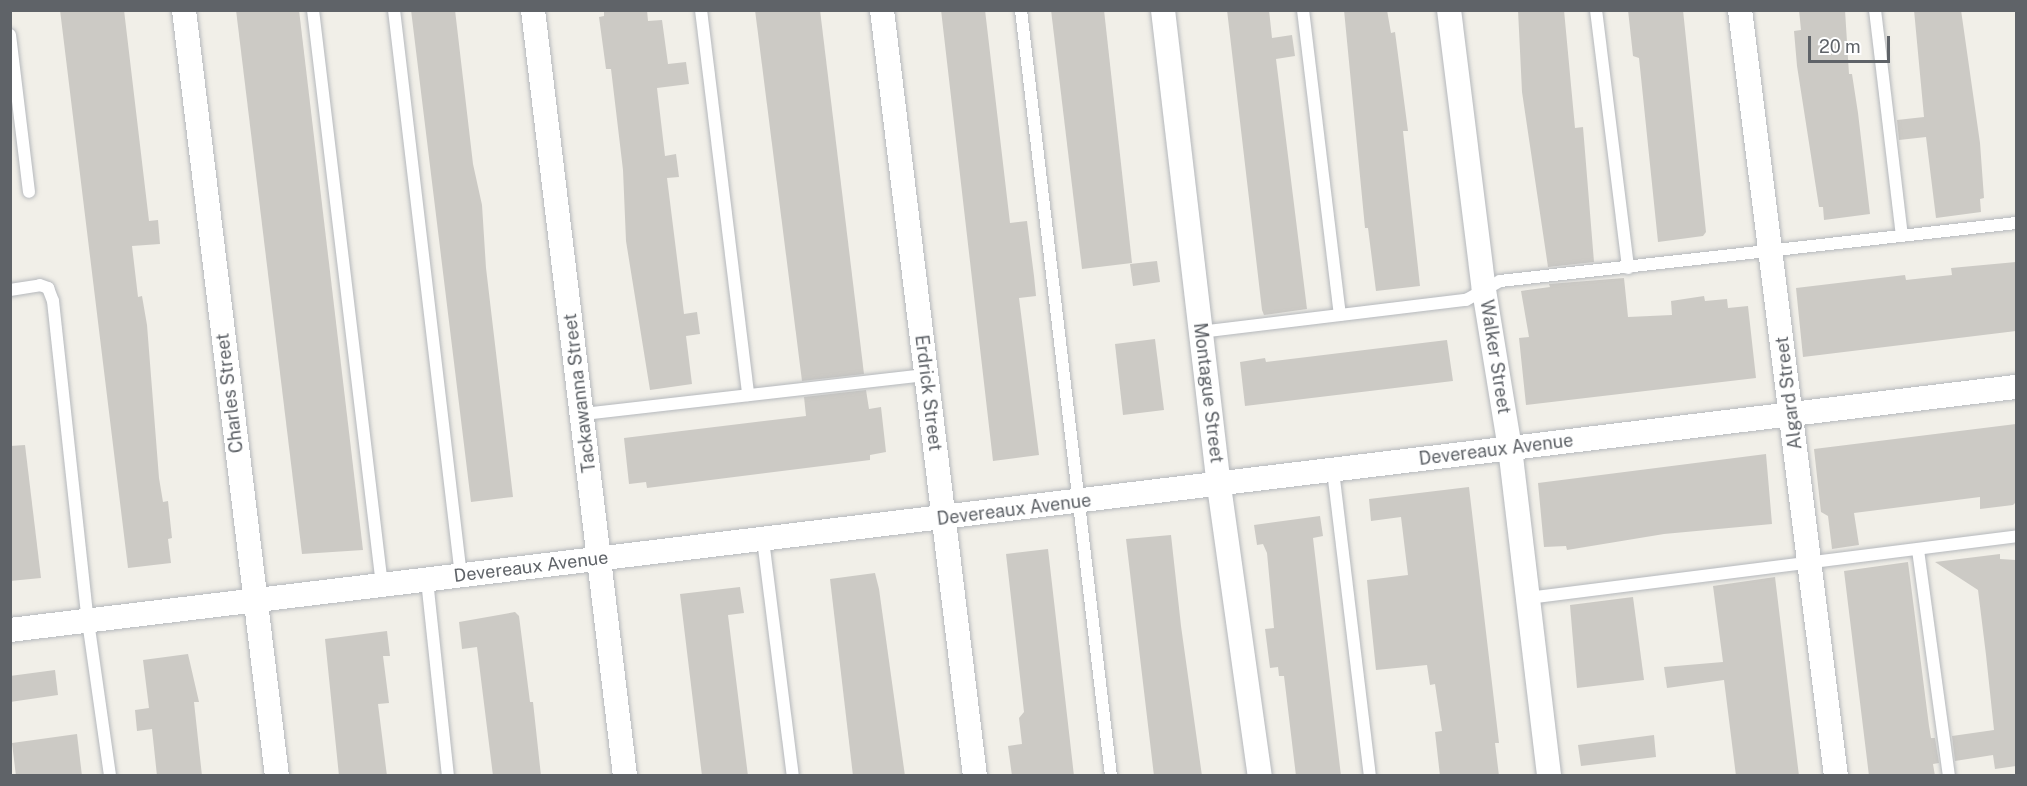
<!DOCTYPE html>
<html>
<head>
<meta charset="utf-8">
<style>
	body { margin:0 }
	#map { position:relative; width:2027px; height:786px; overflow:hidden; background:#f1efe8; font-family:"Public Sans",sans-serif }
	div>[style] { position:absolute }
	.building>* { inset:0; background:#cccac5 }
	.roads { filter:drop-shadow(0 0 2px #b5b8bc) drop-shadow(0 0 2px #b5b8bc) }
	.service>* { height:12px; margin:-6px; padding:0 6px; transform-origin:6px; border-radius:6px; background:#fff }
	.minor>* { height:24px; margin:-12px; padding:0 12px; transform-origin:12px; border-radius:12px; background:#fff }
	span { translate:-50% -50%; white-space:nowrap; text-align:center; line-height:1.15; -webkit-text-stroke:4.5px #fff; paint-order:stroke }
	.street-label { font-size:18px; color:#5f6368 }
	.frame { position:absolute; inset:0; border:12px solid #5f6368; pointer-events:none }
	.scale { position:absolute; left:1808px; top:36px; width:82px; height:27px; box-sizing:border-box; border:3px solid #5f6368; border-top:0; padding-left:8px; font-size:18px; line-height:21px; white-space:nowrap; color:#5f6368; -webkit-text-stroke:4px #fff; paint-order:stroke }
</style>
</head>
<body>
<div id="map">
	<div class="building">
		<i style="clip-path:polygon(60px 10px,124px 10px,149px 221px,158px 220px,160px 244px,132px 246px,138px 297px,142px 296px,147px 325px,159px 478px,163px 502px,168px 501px,172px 538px,168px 539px,171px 563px,128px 568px)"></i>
		<i style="clip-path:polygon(236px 10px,299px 10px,363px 550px,302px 554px)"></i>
		<i style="clip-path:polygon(411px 10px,455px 10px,473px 164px,482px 205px,486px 268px,513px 497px,471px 502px)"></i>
		<i style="clip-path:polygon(604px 10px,647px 10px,648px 21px,662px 20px,668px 64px,686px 62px,689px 84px,657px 88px,665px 156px,676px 154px,679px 177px,667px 178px,684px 314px,697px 312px,700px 334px,686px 336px,692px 384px,650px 390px,626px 241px,623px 170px,611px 69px,606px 69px,599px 17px,604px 16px)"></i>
		<i style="clip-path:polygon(755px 10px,820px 10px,864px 374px,802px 381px)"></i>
		<i style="clip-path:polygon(941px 10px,985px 10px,1010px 223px,1027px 221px,1034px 276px,1036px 296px,1019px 298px,1039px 455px,993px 461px)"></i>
		<i style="clip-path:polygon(1051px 10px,1104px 10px,1132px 263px,1082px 269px)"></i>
		<i style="clip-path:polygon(1227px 10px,1269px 10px,1272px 38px,1292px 35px,1295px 56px,1276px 59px,1307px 309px,1264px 315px,1262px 310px)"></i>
		<i style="clip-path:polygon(1344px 10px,1387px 10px,1391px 33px,1395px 32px,1408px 131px,1403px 131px,1420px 286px,1376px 291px,1368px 228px,1365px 228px)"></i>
		<i style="clip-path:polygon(1518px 10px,1564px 10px,1575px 128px,1583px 127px,1594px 262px,1548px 267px,1522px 92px)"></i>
		<i style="clip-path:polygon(1628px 10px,1683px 10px,1706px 232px,1703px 236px,1658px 242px,1639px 58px,1633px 56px)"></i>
		<i style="clip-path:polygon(1799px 10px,1845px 10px,1849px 74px,1852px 74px,1858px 113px,1870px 214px,1824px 220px,1823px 207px,1819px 207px,1797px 66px,1794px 31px,1801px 30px)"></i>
		<i style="clip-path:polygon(1914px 10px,1961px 10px,1980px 143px,1984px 198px,1980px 199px,1981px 212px,1936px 218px,1926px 137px,1899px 140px,1897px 120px,1924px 117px)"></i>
		<i style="clip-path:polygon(1157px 261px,1160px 282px,1133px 286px,1130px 264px)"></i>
		<i style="clip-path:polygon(2016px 262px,2016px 331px,1803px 357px,1796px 288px,1905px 275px,1906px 280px,1952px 275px,1951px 268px)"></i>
		<i style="clip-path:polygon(1624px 278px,1628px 317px,1672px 315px,1671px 301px,1704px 296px,1705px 301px,1727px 299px,1728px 308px,1748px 306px,1756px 378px,1526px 405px,1519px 338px,1529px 337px,1521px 291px,1550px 287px,1549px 284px)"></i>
		<i style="clip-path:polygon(1155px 339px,1164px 410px,1123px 415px,1115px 344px)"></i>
		<i style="clip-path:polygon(1447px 340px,1453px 381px,1245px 406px,1240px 362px,1265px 358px,1266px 362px)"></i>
		<i style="clip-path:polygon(866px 390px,869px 409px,881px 407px,886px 452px,870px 455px,870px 460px,647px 488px,646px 482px,629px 484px,624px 438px,806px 416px,804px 397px)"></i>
		<i style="clip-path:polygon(2016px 424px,2016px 502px,2013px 505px,1980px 509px,1980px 497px,1854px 513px,1859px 545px,1832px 549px,1828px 516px,1821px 512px,1814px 449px)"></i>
		<i style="clip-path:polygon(25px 445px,41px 578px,10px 581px,10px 446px)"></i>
		<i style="clip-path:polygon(1766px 454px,1772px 524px,1664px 534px,1567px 550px,1566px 546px,1544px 547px,1538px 483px)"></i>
		<i style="clip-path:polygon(1469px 487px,1499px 743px,1495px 743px,1499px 776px,1440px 776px,1435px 732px,1442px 731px,1435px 684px,1430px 685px,1427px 665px,1376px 670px,1369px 603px,1367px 580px,1408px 575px,1401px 517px,1371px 521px,1369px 499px)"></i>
		<i style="clip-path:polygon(1320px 516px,1323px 536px,1313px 538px,1341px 776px,1296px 776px,1284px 676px,1279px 676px,1278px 667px,1270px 668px,1265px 629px,1274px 628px,1267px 553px,1263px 544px,1257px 545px,1254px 525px)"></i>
		<i style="clip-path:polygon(1171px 535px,1181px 626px,1202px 776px,1154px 776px,1126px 539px)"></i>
		<i style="clip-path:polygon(1048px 549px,1074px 776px,1012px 776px,1008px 746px,1022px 744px,1019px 718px,1024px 712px,1006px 554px)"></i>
		<i style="clip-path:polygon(2000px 554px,2000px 559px,2016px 560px,2016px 766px,1995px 769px,1993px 755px,1955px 761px,1952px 736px,1994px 730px,1986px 655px,1978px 590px,1935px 562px)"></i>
		<i style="clip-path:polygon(1908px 562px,1929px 726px,1931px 738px,1935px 738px,1939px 763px,1933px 764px,1935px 776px,1869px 776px,1844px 571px)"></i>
		<i style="clip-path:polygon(875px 573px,879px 589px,905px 776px,853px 776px,830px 579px)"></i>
		<i style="clip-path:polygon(1775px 577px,1799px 776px,1736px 776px,1724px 680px,1667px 688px,1664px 667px,1723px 662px,1713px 586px)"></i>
		<i style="clip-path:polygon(740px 587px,744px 613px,728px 615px,748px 776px,702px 776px,680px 594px)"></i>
		<i style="clip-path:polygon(1633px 597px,1644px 680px,1577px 688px,1570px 605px)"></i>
		<i style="clip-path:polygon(515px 612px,519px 616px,530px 702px,533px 702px,541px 776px,493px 776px,477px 647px,462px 649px,459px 622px)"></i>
		<i style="clip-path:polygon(387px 631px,390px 656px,383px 656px,389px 703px,378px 704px,387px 776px,339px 776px,325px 639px)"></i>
		<i style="clip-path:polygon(188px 654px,199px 702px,194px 702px,202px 776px,157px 776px,152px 729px,137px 731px,135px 710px,149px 708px,143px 660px)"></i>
		<i style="clip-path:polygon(55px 670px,58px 695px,10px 702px,10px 676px)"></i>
		<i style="clip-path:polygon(77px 734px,82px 776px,16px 776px,12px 743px)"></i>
		<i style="clip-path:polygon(1654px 735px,1656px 757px,1581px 766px,1578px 745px)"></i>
	</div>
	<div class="roads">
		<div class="service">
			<i style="left:313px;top:10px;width:579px;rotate:83.16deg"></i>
			<i style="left:394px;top:10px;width:570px;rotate:83.25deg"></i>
			<i style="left:701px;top:10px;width:388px;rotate:83deg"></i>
			<i style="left:1021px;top:10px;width:771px;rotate:83.3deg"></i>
			<i style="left:1303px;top:10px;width:307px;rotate:83.1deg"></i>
			<i style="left:1596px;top:10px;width:260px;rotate:82.9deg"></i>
			<i style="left:1875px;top:10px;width:227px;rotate:83.2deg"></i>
			<i style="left:10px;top:35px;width:158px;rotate:83.1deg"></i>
			<i style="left:10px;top:290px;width:30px;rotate:-9deg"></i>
			<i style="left:40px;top:285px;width:9px;rotate:21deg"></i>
			<i style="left:48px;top:288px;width:14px;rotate:69deg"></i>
			<i style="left:53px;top:301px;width:322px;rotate:83.8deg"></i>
			<i style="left:88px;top:621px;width:157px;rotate:81.9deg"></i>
			<i style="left:1200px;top:332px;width:268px;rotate:-6.9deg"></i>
			<i style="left:1466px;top:300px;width:39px;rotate:-29deg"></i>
			<i style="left:1500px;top:281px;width:519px;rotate:-6.41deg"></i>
			<i style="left:583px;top:414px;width:345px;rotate:-6.5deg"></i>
			<i style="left:1333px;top:471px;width:307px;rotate:83.1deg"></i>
			<i style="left:763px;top:540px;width:238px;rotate:82.8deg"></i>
			<i style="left:1918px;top:550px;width:228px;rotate:82.2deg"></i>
			<i style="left:427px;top:580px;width:197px;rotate:83.9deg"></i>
			<i style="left:1528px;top:598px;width:492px;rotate:-7.2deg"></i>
		</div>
		<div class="minor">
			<i style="left:184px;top:10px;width:772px;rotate:83.08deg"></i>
			<i style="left:533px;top:10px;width:772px;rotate:83.15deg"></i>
			<i style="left:882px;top:10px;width:772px;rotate:83.08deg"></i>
			<i style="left:1163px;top:10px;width:479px;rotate:83.3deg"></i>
			<i style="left:1219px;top:486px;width:293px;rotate:82deg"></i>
			<i style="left:1449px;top:10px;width:282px;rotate:82.9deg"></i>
			<i style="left:1484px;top:290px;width:160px;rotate:80.7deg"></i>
			<i style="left:1510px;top:448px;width:330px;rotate:83.2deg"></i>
			<i style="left:1740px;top:10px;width:772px;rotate:82.86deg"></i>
			<i style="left:10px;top:630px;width:2021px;rotate:-6.91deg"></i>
		</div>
	</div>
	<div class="street-label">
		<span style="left:1495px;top:357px;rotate:81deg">Walker Street</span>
		<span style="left:230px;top:393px;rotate:-97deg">Charles Street</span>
		<span style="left:580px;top:393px;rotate:-97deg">Tackawanna Street</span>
		<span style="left:928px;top:393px;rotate:83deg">Erdrick Street</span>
		<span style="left:1208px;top:393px;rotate:83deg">Montague Street</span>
		<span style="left:1789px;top:393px;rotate:-97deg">Algard Street</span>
		<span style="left:1496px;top:450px;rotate:-7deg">Devereaux Avenue</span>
		<span style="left:1014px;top:510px;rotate:-7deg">Devereaux Avenue</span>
		<span style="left:531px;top:567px;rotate:-7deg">Devereaux Avenue</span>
	</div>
	<div class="frame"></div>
	<div class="scale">20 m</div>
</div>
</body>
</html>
